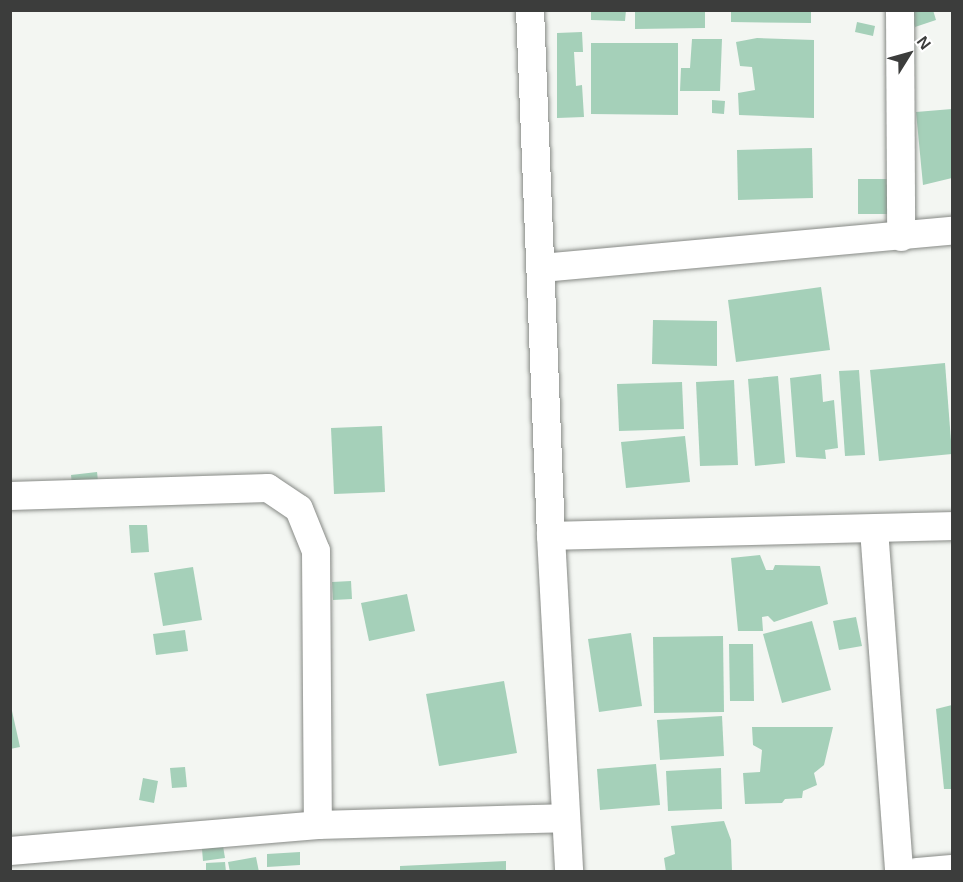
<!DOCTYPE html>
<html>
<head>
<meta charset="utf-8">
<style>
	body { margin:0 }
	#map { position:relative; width:963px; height:882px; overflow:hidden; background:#f3f6f2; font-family:Arial,sans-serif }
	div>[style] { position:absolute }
	.building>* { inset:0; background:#a5d0b9 }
	.roads { filter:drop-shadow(0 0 2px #878a86) drop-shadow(0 0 2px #878a86) }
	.minor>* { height:28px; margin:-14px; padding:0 14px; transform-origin:14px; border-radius:14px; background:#fff }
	span { translate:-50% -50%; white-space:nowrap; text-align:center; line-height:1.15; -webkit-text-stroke:6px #fff; paint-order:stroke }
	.frame { position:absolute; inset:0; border:12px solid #3c3d3c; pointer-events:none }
	.north { position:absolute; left:879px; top:24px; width:60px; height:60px; -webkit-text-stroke:4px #fff; paint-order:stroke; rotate:53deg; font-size:16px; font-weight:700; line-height:24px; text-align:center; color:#3c3d3c }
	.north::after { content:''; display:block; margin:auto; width:21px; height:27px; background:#3c3d3c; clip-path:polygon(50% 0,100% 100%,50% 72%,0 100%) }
</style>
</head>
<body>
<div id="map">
	<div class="building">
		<i style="clip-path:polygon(591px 10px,626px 10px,625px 21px,591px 20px)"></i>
		<i style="clip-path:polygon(635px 10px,705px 10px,705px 28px,635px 29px)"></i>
		<i style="clip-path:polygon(731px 10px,811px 10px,811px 23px,731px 22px)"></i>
		<i style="clip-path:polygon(933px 10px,936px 20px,915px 27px,910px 12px)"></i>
		<i style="clip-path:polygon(857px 22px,875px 26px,873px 36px,855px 32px)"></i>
		<i style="clip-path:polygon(582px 32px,583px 52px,574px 52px,576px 86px,582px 85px,584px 117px,557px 118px,557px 33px)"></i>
		<i style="clip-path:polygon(757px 38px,814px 40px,814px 118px,739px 115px,738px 93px,755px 90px,752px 67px,740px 66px,736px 42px)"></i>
		<i style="clip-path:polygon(692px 39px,722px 39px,720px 91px,680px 91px,681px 68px,690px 68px)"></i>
		<i style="clip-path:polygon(591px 43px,678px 43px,678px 115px,591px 114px)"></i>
		<i style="clip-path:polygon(712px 100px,725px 101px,724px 114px,712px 113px)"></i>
		<i style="clip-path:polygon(952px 109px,952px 178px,923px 185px,916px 112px)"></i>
		<i style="clip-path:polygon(812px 148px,813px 198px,738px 200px,737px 150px)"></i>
		<i style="clip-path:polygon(858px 179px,890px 179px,889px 214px,858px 214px)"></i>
		<i style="clip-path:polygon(821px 287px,830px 350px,736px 362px,728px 300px)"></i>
		<i style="clip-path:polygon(653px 320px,717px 321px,717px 366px,652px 364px)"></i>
		<i style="clip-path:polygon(945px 363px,952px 454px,879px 461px,870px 370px)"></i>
		<i style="clip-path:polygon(859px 370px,865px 455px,845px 456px,839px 371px)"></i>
		<i style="clip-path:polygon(821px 374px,823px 402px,834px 400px,838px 448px,825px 450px,826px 459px,796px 457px,790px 378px)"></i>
		<i style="clip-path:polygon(778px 376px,785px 463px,755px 466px,748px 379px)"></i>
		<i style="clip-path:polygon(734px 380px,738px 465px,700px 466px,696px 382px)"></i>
		<i style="clip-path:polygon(682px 382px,684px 429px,619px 431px,617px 384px)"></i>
		<i style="clip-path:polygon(382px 426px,385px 492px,334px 494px,331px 428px)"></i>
		<i style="clip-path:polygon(685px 436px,690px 482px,626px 488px,621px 442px)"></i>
		<i style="clip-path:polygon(97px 472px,98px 481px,72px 485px,71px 475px)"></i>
		<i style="clip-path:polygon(129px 525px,147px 525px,149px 552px,131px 553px)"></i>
		<i style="clip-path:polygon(760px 555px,766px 570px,773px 570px,775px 565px,820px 566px,828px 604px,774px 622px,768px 616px,762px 617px,763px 631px,738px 631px,731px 558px)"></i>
		<i style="clip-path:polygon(193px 567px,202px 620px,163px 626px,154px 573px)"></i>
		<i style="clip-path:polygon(351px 581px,352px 599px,333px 600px,332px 582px)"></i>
		<i style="clip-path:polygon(407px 594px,415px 631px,369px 641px,361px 603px)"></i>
		<i style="clip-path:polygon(856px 617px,862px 646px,839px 650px,833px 621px)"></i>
		<i style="clip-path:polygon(812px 621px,831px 690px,782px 703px,763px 634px)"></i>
		<i style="clip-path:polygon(185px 630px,188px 651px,156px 655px,153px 634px)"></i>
		<i style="clip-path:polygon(631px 633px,642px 706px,599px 712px,588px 639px)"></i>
		<i style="clip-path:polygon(723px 636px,724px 712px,654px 713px,653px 637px)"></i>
		<i style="clip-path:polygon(729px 644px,753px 644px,754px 701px,730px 701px)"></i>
		<i style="clip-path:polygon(504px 681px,517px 753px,439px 766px,426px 694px)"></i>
		<i style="clip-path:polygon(10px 702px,20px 747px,10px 749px)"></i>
		<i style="clip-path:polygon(952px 705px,952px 789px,944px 789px,936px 709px)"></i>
		<i style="clip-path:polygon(722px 716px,724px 756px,660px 760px,657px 720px)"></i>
		<i style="clip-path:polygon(752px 727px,833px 727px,824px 765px,814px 773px,817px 785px,803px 791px,802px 798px,785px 799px,782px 803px,745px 804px,743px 773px,760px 772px,762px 750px,753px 745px)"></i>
		<i style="clip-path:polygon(656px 764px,660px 805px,600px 810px,597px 769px)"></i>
		<i style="clip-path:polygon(185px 767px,187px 787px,172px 788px,170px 768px)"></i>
		<i style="clip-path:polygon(721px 768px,722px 809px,668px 811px,666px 771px)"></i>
		<i style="clip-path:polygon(143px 778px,158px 781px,154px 803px,139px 800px)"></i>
		<i style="clip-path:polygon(724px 821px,731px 840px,732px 872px,666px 872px,664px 858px,675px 854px,671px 826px)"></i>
		<i style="clip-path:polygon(223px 846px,225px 858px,203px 861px,202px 849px)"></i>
		<i style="clip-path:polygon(300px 852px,300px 865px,267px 867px,267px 854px)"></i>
		<i style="clip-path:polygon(256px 857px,259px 872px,230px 872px,228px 862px)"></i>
		<i style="clip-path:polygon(506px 861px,506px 872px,400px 872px,400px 866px)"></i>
		<i style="clip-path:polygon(225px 862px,226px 872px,206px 872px,206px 863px)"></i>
	</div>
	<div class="roads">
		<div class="minor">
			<i style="left:530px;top:10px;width:526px;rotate:87.71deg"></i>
			<i style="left:551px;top:536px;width:336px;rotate:86.9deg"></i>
			<i style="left:900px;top:10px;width:227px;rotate:89.7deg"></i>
			<i style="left:542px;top:268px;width:412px;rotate:-5.2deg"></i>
			<i style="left:10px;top:496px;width:258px;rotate:-1.8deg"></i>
			<i style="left:268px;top:488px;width:37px;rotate:34deg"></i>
			<i style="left:299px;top:509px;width:45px;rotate:68deg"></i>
			<i style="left:316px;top:551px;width:274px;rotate:89.6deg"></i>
			<i style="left:874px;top:529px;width:344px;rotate:85.8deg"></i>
			<i style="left:551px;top:536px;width:401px;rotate:-1.4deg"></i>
			<i style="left:10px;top:851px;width:309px;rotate:-4.8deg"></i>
			<i style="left:318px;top:825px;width:246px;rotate:-1.6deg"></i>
			<i style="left:917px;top:872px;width:35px;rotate:-5deg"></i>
		</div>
	</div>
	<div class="frame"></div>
	<div class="north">N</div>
</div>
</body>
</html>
